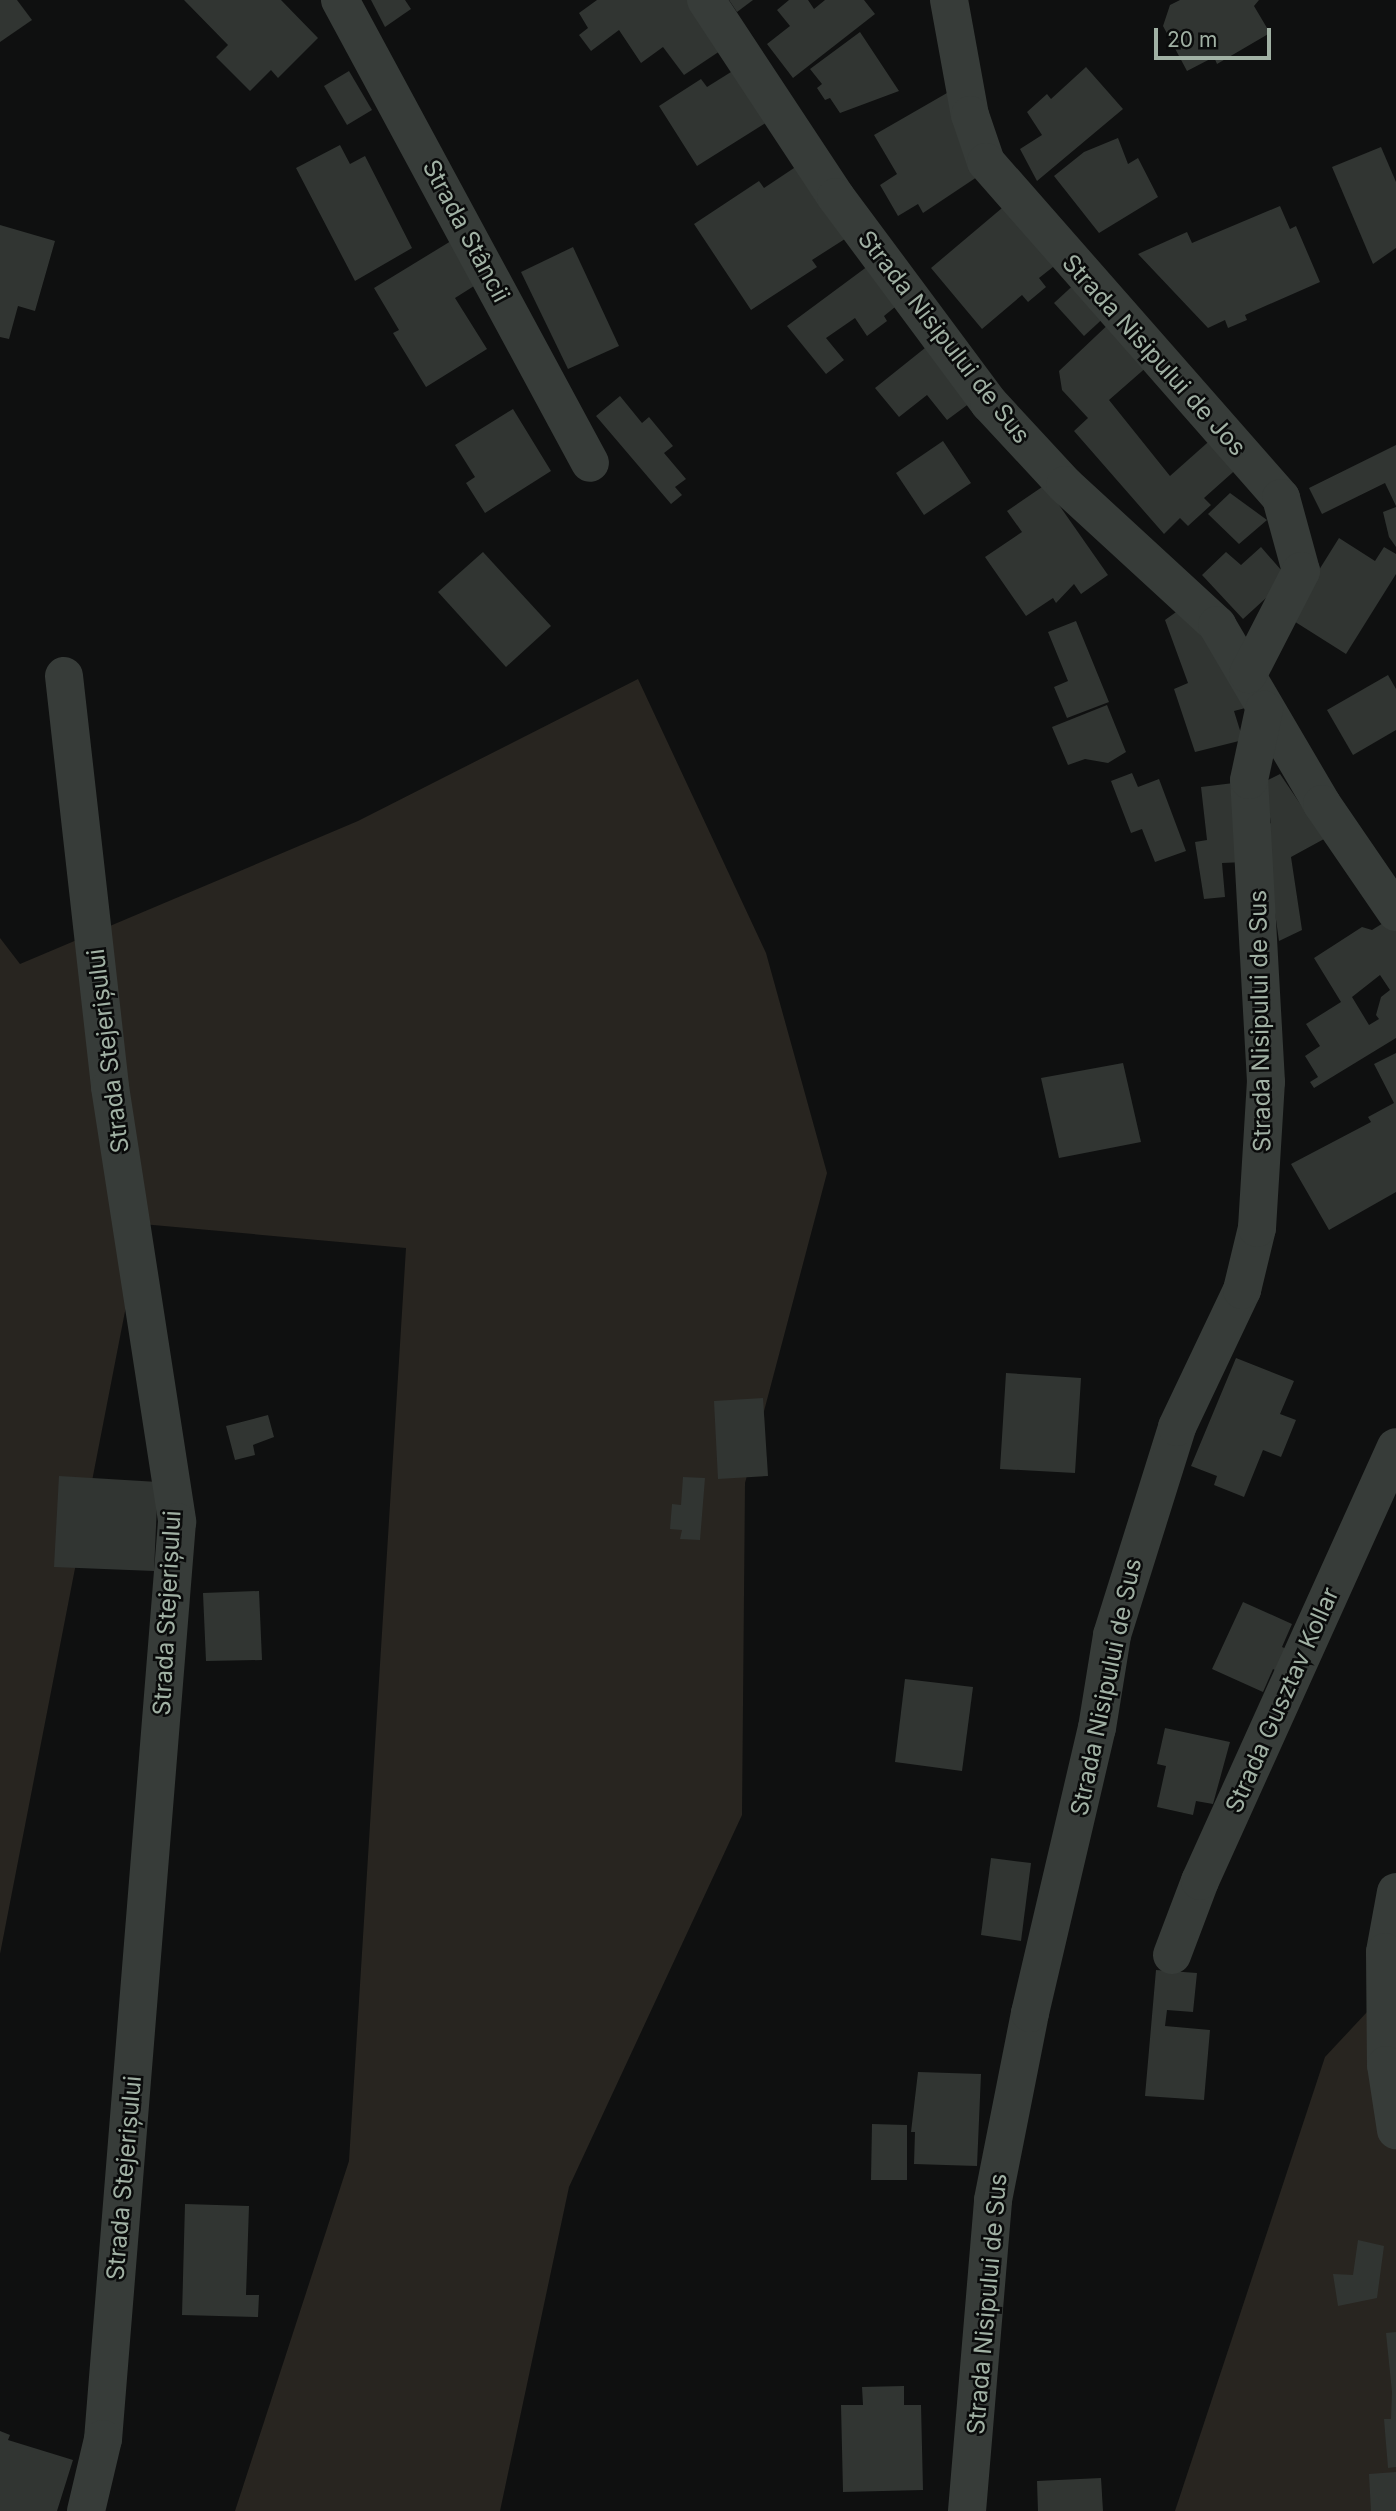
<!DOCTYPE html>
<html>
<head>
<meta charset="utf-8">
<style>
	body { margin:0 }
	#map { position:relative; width:1396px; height:2511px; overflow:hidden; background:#0f1010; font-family:Inter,sans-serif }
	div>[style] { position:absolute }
	.green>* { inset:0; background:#282520 }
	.building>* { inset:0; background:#313532 }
	.street>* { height:38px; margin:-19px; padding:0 19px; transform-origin:19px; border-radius:19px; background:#373c39 }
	span { translate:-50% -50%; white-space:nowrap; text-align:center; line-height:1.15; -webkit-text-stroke:5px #0a0b0b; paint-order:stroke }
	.street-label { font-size:24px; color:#a1b1a4 }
	.scale { position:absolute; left:1154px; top:28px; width:117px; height:32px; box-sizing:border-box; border:4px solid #a1b1a4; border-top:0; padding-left:9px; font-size:21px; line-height:24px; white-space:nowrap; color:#a1b1a4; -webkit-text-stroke:5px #0a0b0b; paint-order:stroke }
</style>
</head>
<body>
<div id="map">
	<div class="green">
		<i style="clip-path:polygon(638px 679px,766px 953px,827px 1173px,745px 1483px,742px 1815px,569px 2187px,500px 2511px,235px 2511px,349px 2161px,406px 1248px,142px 1224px,0 1954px,0 938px,20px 964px,358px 821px)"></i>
		<i style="clip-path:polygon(1396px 1981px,1396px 2511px,1175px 2511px,1325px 2057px)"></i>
	</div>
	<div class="building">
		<i style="clip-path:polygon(0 0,17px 0,32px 20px,0 42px)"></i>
		<i style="clip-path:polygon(184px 0,281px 0,318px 38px,278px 78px,271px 70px,250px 91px,216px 57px,228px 45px)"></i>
		<i style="clip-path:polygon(371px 0,405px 0,411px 9px,385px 27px)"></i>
		<i style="clip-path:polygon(597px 0,696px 0,726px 47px,684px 75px,663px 47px,641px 63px,619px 30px,591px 51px,579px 35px,588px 28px,579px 13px)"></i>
		<i style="clip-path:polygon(729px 0,753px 0,737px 12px)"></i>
		<i style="clip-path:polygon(789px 0,808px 0,814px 9px,825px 0,864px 0,875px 14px,793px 78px,767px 44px,790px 26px,777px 10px)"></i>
		<i style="clip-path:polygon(1180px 0,1259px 0,1254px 6px,1270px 33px,1217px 64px,1214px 57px,1187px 71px,1163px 26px,1170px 5px)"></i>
		<i style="clip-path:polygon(860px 32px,899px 91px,840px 113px,830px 98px,825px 100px,817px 88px,822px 84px,810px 69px)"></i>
		<i style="clip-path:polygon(739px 67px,772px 119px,697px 166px,659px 106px,701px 79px,707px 87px)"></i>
		<i style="clip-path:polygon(1086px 67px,1123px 109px,1037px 181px,1020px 149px,1042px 135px,1027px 112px,1047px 94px,1051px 99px)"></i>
		<i style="clip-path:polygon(349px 71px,372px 110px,347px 125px,324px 86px)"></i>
		<i style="clip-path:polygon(947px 93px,986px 171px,923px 213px,918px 204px,898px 216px,880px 185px,897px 174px,874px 135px)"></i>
		<i style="clip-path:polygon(1118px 138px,1128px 164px,1138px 158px,1158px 197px,1099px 233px,1054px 176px,1084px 152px)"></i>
		<i style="clip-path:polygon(340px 145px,350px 164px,365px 156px,412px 248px,355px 281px,296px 168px)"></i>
		<i style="clip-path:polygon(1381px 147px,1396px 182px,1396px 248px,1373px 264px,1332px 167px)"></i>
		<i style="clip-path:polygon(800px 164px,848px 237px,812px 260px,817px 267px,751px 310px,694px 224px,759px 181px,764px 188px)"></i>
		<i style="clip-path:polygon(1008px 203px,1058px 263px,1039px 278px,1046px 287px,1028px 302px,1022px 295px,982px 329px,931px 268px)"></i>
		<i style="clip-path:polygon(1280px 206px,1290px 229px,1296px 226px,1320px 282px,1245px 315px,1247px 320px,1228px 328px,1225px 320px,1208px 328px,1138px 254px,1187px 232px,1192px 243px)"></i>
		<i style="clip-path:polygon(0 225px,55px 241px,35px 311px,18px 306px,9px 339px,0 337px)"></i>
		<i style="clip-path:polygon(451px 241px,474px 286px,455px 298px,487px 349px,426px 387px,393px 333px,399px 330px,374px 288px)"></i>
		<i style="clip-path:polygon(573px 247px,619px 346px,568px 369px,521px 272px)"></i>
		<i style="clip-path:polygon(868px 266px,895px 307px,884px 316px,887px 321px,867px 336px,855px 318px,826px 338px,844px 360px,826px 374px,787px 326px)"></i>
		<i style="clip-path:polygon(1079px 280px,1109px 313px,1084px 336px,1054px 303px)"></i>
		<i style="clip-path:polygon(1114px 319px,1149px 365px,1109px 400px,1170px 476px,1215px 436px,1241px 465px,1204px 498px,1211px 505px,1188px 526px,1180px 518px,1164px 534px,1074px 431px,1088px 418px,1062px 390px,1059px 371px)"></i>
		<i style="clip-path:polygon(930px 344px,974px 400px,947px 420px,927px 395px,899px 417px,875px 388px)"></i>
		<i style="clip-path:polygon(620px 396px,642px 423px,649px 417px,673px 446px,664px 453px,686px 479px,675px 487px,682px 495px,671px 504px,596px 416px)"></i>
		<i style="clip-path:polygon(513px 409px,551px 471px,485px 513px,466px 483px,475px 477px,455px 445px)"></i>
		<i style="clip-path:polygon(943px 441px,971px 483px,924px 515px,896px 473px)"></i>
		<i style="clip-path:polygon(1396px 445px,1396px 506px,1385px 483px,1322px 514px,1309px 488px)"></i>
		<i style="clip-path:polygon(1045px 485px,1108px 575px,1081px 594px,1074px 584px,1056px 603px,1053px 598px,1026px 616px,985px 557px,1022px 532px,1007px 511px)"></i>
		<i style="clip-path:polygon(1230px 493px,1267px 520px,1239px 544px,1208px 514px)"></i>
		<i style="clip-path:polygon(1396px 507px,1396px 547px,1389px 537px,1383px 512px)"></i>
		<i style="clip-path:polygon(1339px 538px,1375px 561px,1384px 547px,1396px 554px,1396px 574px,1346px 654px,1289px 618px)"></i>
		<i style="clip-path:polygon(1261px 547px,1288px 578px,1243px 619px,1202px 575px,1226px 552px,1241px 565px)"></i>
		<i style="clip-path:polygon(483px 552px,551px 626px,506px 667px,438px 592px)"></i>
		<i style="clip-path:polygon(1190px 602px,1253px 706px,1234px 711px,1243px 740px,1195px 752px,1174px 689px,1188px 683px,1165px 620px)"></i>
		<i style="clip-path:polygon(1076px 621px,1109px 702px,1067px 718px,1054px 687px,1068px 681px,1048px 632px)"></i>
		<i style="clip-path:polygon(1388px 675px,1396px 689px,1396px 730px,1353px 755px,1327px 710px)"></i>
		<i style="clip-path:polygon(1107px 705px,1126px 752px,1108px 763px,1085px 759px,1068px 765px,1052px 727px)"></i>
		<i style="clip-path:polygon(1132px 773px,1138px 787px,1159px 779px,1186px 851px,1155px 862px,1142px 829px,1131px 833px,1111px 781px)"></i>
		<i style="clip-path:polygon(1280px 774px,1324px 839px,1291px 857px,1302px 930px,1279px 941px,1263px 828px,1271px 823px,1264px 782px)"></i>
		<i style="clip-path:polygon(1242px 782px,1245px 862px,1222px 863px,1225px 897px,1204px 899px,1195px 842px,1207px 840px,1201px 787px)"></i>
		<i style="clip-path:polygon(evenodd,1396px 915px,1396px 1038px,1314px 1088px,1310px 1082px,1318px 1077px,1305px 1056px,1320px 1046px,1306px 1024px,1341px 1002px,1314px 958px,1362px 927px,1372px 930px,1396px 915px,1380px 975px,1390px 990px,1381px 997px,1376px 1015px,1379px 1019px,1369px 1025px,1352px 997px,1380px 975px)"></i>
		<i style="clip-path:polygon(1396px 1053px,1396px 1192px,1329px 1230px,1291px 1164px,1371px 1122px,1368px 1117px,1394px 1103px,1374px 1064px)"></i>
		<i style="clip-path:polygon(1123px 1063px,1141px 1142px,1059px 1158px,1041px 1078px)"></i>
		<i style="clip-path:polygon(1236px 1358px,1294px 1381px,1280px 1414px,1296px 1420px,1281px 1457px,1263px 1450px,1244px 1497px,1214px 1485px,1217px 1476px,1191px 1466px)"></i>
		<i style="clip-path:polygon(1006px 1373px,1081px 1378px,1075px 1473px,1000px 1469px)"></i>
		<i style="clip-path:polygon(763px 1398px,768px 1476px,718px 1479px,714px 1401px)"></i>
		<i style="clip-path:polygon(268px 1415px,274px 1437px,253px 1445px,255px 1455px,235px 1460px,226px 1426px)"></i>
		<i style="clip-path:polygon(59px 1476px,158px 1482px,154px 1571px,54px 1567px)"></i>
		<i style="clip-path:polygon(683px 1477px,705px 1478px,700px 1540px,680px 1539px,682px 1530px,670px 1529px,672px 1504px,681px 1505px)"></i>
		<i style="clip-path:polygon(259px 1591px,262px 1660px,206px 1661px,203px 1593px)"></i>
		<i style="clip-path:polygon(1243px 1602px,1292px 1624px,1282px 1647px,1291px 1651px,1281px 1673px,1273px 1669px,1263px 1692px,1212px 1669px)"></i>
		<i style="clip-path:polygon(905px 1679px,973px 1687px,962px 1771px,895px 1762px)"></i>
		<i style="clip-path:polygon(1165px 1728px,1230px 1742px,1213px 1804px,1196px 1801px,1193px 1815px,1157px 1807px,1166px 1766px,1157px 1764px)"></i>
		<i style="clip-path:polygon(991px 1858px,1031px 1863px,1021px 1941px,981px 1935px)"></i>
		<i style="clip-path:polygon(1156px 1970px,1197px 1973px,1193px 2012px,1167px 2010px,1165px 2026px,1210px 2030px,1204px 2100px,1145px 2096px)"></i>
		<i style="clip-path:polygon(918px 2072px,981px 2074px,977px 2166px,914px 2164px,915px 2132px,911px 2132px)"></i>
		<i style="clip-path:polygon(872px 2124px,907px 2125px,907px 2180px,871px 2180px)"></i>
		<i style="clip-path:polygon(185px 2204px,249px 2206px,246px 2295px,259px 2295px,258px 2317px,182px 2315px)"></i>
		<i style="clip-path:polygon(1358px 2240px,1384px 2246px,1377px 2298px,1338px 2306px,1333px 2274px,1353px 2275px)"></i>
		<i style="clip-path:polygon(1396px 2332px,1396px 2467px,1388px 2468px,1384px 2419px,1391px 2419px,1392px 2392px,1386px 2333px)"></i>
		<i style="clip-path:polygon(904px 2386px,904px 2405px,921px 2405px,923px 2490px,843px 2492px,841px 2405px,863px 2405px,862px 2387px)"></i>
		<i style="clip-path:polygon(0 2431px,10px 2435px,8px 2440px,73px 2460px,57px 2511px,0 2511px)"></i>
		<i style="clip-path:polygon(1396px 2472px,1396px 2511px,1371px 2511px,1369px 2474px)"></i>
		<i style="clip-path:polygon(1101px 2478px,1103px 2511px,1038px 2511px,1037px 2481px)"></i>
	</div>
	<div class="street">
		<i style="left:340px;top:0;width:526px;rotate:61.63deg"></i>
		<i style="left:706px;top:0;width:236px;rotate:56.6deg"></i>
		<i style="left:836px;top:197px;width:257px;rotate:53.4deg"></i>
		<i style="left:989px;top:403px;width:112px;rotate:47.2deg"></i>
		<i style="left:1065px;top:485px;width:207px;rotate:42.6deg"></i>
		<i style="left:1217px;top:625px;width:208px;rotate:59.6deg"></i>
		<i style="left:1322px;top:804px;width:131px;rotate:55.6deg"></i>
		<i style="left:949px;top:0;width:117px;rotate:79.7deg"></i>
		<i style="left:970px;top:115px;width:50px;rotate:71.2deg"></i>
		<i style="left:986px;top:162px;width:447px;rotate:48.7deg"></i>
		<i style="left:1281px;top:498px;width:76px;rotate:74.7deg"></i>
		<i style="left:1301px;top:571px;width:116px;rotate:117.2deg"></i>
		<i style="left:64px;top:676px;width:414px;rotate:83.6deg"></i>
		<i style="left:110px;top:1087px;width:440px;rotate:81.2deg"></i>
		<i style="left:177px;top:1522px;width:920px;rotate:94.61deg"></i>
		<i style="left:103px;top:2439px;width:74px;rotate:103.3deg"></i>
		<i style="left:1396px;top:1892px;width:61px;rotate:100.4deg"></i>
		<i style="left:1385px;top:1952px;width:113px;rotate:89.5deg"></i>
		<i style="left:1386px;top:2065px;width:66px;rotate:81.3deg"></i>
		<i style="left:1172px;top:1955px;width:79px;rotate:-69.3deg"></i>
		<i style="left:1200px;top:1881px;width:476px;rotate:-65.7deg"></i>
		<i style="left:967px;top:2511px;width:312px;rotate:-85.2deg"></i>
		<i style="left:993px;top:2200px;width:191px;rotate:-78.8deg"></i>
		<i style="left:1030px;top:2013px;width:293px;rotate:-76.8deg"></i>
		<i style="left:1097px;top:1728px;width:94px;rotate:-80.8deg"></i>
		<i style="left:1112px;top:1635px;width:218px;rotate:-72.6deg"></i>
		<i style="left:1177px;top:1427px;width:152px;rotate:-64.6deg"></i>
		<i style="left:1242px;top:1290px;width:64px;rotate:-76.4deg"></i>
		<i style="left:1257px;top:1228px;width:146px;rotate:-86.5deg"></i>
		<i style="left:1266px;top:1082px;width:302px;rotate:-93.2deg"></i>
		<i style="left:1249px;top:780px;width:72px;rotate:-77.9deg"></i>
	</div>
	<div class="street-label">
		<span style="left:466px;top:231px;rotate:62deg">Strada Stâncii</span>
		<span style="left:944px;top:337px;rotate:52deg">Strada Nisipului de Sus</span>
		<span style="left:1154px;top:355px;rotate:48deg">Strada Nisipului de Jos</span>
		<span style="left:1260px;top:1021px;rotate:-91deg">Strada Nisipului de Sus</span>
		<span style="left:108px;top:1051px;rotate:-97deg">Strada Stejerișului</span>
		<span style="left:167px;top:1613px;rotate:-87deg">Strada Stejerișului</span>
		<span style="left:1106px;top:1687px;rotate:-78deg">Strada Nisipului de Sus</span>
		<span style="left:1282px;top:1700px;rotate:-66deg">Strada Gusztav Kollar</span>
		<span style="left:124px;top:2178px;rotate:-85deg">Strada Stejerișului</span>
		<span style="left:987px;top:2304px;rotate:-85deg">Strada Nisipului de Sus</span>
	</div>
	<div class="scale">20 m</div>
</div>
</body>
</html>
